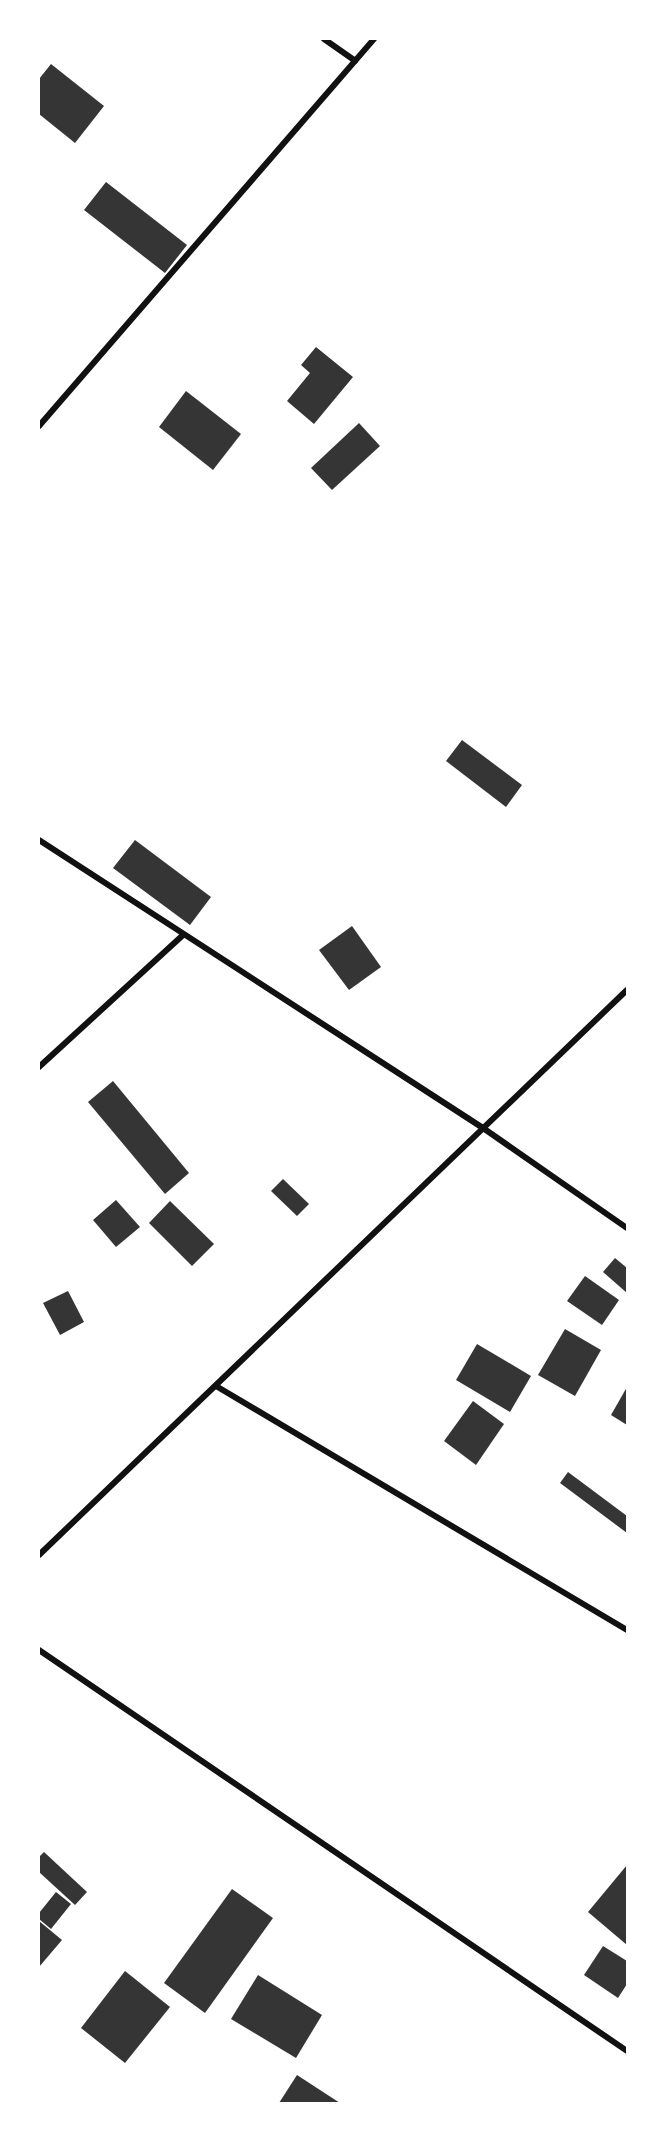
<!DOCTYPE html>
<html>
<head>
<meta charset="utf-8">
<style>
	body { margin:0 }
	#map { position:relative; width:666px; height:2142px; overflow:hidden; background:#fff; font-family:"Noto Sans",sans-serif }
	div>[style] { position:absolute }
	.building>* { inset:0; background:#353535 }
	.minor>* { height:6px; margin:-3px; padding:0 3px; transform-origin:3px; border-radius:3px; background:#111 }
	span { translate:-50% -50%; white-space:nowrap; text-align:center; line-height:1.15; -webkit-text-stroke:4.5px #fff; paint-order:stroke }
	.frame { position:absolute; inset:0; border:40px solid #fff; pointer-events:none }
</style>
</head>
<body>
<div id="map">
	<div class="building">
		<i style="clip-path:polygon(51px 64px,104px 106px,75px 143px,39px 114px,39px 79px)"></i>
		<i style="clip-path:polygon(106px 182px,187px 245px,165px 273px,84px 210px)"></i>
		<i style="clip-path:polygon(316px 347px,353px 377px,314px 424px,287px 401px,310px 373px,301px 365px)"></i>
		<i style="clip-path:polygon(186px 391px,241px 434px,213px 470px,159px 427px)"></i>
		<i style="clip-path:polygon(359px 423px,380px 446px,332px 490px,311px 468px)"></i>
		<i style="clip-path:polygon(462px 740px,522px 785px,506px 807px,446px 761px)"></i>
		<i style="clip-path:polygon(135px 840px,211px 897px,190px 925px,113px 868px)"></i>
		<i style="clip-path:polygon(352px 926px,381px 967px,349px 990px,319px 950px)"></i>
		<i style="clip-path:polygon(113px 1081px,189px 1173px,165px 1194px,88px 1102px)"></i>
		<i style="clip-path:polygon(283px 1179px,309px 1204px,297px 1216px,271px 1191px)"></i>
		<i style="clip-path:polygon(116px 1200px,140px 1227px,116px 1247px,93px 1220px)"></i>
		<i style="clip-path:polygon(170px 1201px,214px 1244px,192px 1266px,149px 1223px)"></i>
		<i style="clip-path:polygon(615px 1258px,627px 1268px,627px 1293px,603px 1272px)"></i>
		<i style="clip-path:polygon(585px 1276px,619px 1300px,602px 1325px,567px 1301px)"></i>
		<i style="clip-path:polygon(68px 1291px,84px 1322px,60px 1335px,43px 1303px)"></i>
		<i style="clip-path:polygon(565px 1329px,601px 1350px,575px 1396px,538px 1375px)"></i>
		<i style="clip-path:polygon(477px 1344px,531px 1376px,510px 1412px,456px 1380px)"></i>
		<i style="clip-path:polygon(627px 1387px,627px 1425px,611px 1415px)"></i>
		<i style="clip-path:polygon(473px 1401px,504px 1424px,476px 1465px,444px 1441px)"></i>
		<i style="clip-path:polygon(568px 1472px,627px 1516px,627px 1533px,560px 1483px)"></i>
		<i style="clip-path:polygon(44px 1852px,87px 1892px,75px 1905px,39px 1872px,39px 1857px)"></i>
		<i style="clip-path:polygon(627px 1865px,627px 1945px,588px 1912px)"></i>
		<i style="clip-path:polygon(232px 1889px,273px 1918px,205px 2013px,164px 1983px)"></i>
		<i style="clip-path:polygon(56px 1892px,71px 1904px,51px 1929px,39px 1919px,39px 1913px)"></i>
		<i style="clip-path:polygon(39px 1921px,62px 1940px,39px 1967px)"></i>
		<i style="clip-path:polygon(603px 1946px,627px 1961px,627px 1984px,618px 1998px,584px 1975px)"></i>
		<i style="clip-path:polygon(125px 1971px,170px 2007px,125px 2063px,81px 2028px)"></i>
		<i style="clip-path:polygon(258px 1975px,322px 2015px,296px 2058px,231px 2019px)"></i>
		<i style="clip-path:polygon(297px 2075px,340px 2103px,279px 2103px)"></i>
	</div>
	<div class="minor">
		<i style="left:324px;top:39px;width:38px;rotate:35deg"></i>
		<i style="left:39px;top:426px;width:512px;rotate:-49.12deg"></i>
		<i style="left:39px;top:840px;width:529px;rotate:32.97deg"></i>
		<i style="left:483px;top:1128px;width:175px;rotate:34.8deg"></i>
		<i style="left:39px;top:1067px;width:195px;rotate:-42.5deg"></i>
		<i style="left:216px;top:1386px;width:478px;rotate:30.7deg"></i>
		<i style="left:39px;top:1555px;width:815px;rotate:-43.86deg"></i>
		<i style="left:39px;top:1650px;width:712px;rotate:34.29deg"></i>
	</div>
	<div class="frame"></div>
</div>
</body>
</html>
